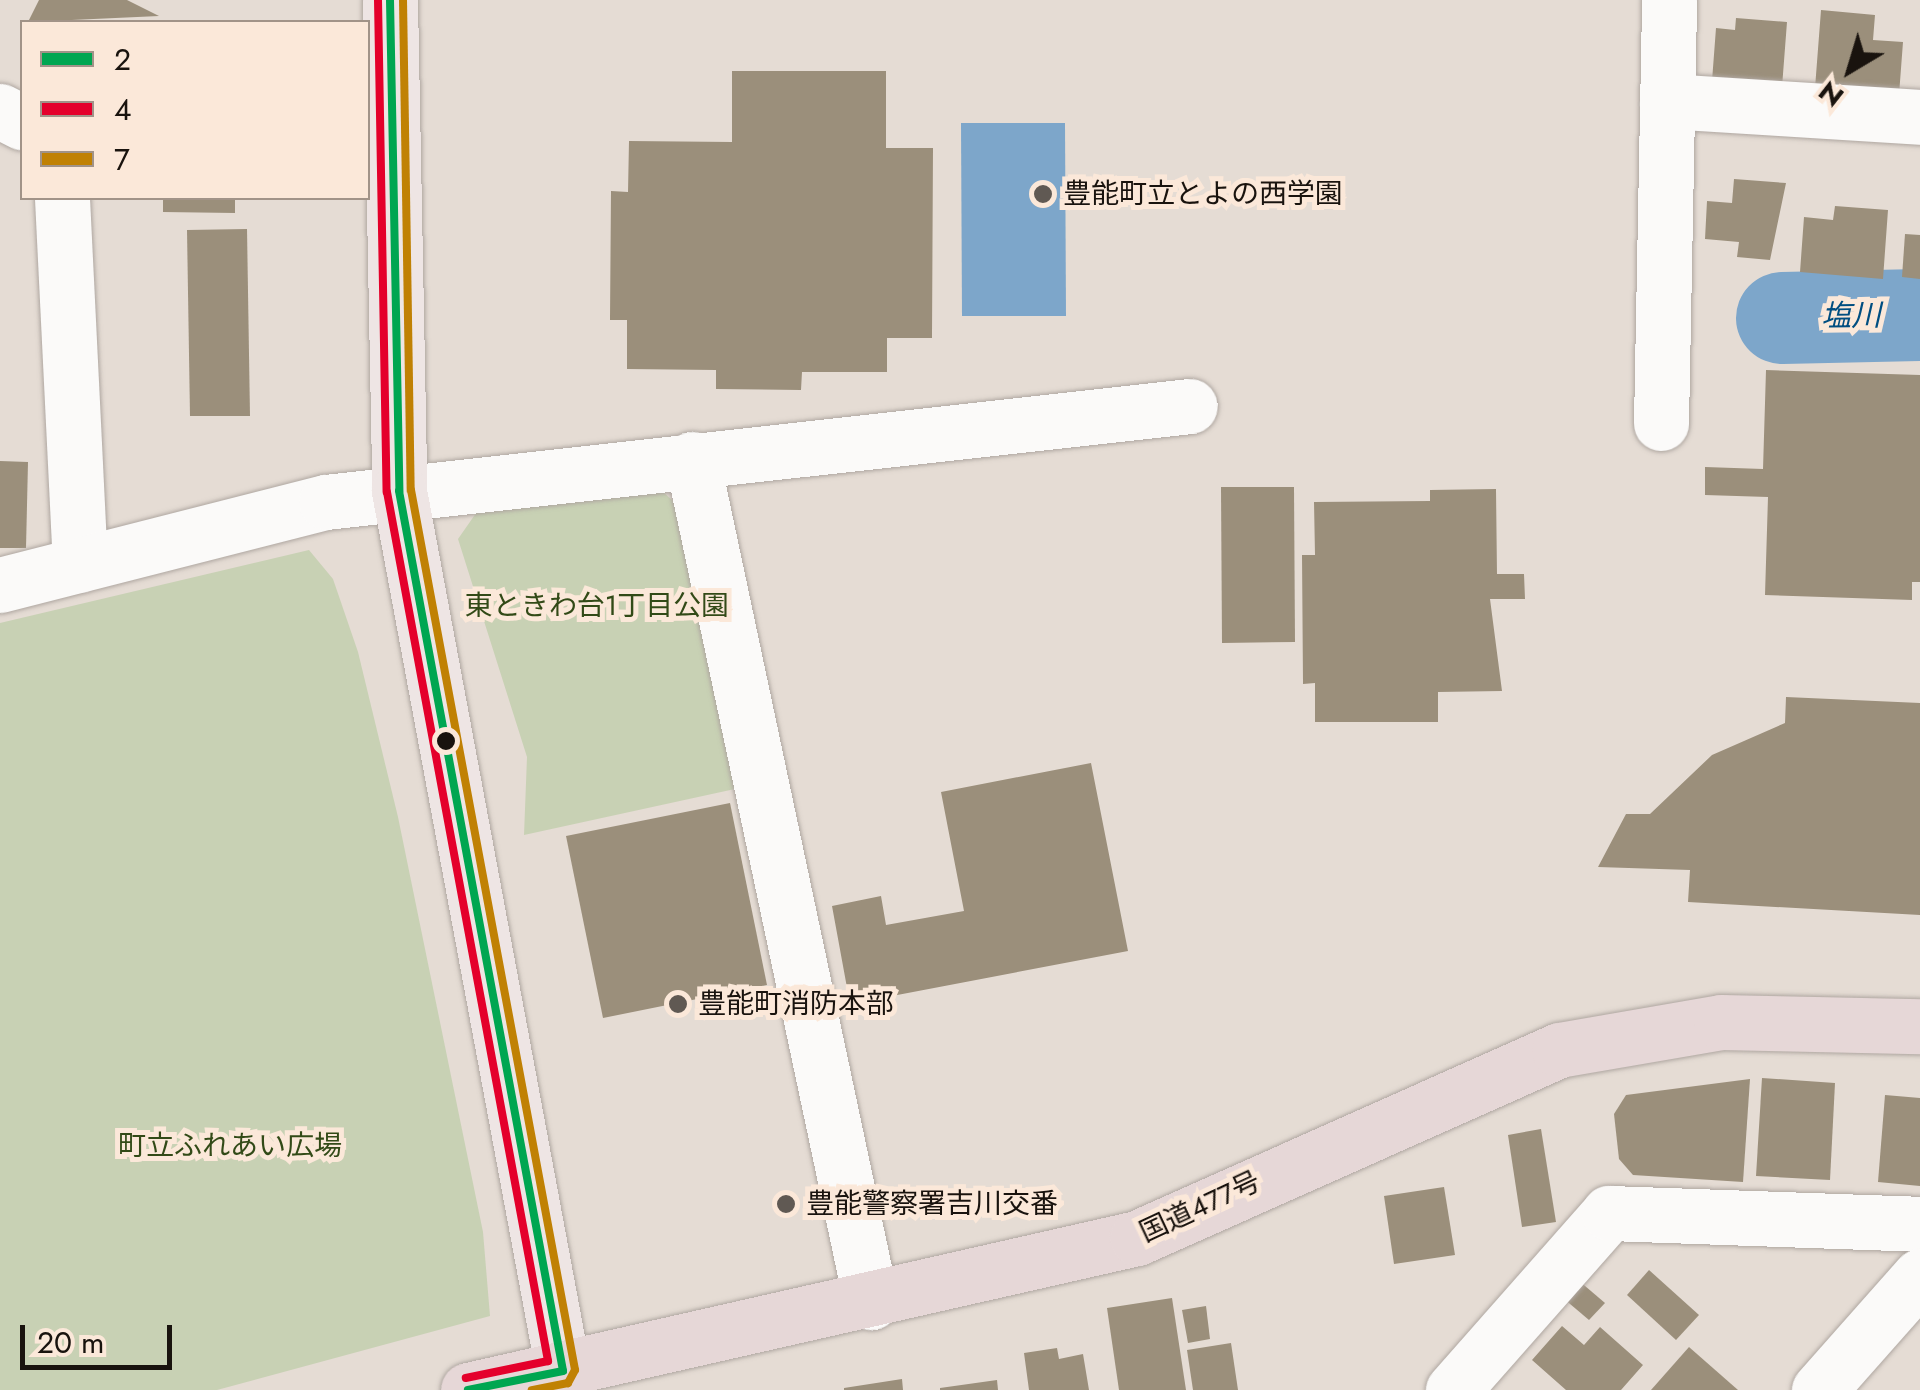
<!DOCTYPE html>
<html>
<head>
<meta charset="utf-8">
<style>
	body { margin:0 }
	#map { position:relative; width:1920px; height:1390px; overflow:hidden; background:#e5dcd4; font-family:Jost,"Noto Sans JP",sans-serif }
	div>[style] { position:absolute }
	.green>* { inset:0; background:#c8d1b4 }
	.water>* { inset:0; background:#7da6ca }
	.river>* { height:92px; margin:-46px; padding:0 46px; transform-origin:46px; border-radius:46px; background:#7da6ca }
	.building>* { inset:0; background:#9b8f7b }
	.roads { filter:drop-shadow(0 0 2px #afa7a1) drop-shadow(0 0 2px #afa7a1) }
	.minor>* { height:55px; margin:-27.5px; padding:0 27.5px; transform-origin:27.5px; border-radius:27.5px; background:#fbfaf9 }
	.major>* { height:55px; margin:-27.5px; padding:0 27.5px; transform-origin:27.5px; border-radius:27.5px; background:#eee5e4 }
	.highway>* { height:55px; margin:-27.5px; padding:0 27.5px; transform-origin:27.5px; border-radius:27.5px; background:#e6d7d7 }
	.bus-1>* { height:8px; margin:-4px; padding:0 4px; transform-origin:4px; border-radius:4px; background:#00a651 }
	.bus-2>* { height:8px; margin:-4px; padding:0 4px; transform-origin:4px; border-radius:4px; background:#e4002b }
	.bus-3>* { height:8px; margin:-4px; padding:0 4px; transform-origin:4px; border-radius:4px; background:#c08104 }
	.dots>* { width:28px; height:28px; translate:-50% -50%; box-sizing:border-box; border:5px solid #fbe8d9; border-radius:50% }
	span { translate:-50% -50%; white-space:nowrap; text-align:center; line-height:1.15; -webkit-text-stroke:10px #fbe8d9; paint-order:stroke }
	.poi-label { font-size:28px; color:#19130e }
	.left { translate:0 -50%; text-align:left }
	.park-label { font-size:28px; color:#324a17 }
	.street-label { font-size:28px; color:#19130e }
	.water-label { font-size:30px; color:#004e81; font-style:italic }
	.legend { position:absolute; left:20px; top:20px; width:350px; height:180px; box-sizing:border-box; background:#fbe8d9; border:2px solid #a19388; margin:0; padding:12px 18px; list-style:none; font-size:30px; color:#19130e }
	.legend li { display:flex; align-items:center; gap:20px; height:50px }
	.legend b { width:50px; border:2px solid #a19388 }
	.north { position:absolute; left:1800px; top:20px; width:100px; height:100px; -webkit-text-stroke:8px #fbe8d9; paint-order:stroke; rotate:218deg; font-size:28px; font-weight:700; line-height:40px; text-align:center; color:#19130e }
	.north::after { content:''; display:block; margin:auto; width:35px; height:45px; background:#19130e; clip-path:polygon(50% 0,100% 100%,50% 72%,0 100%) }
	.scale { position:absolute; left:20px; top:1325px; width:152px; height:45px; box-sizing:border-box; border:5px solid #19130e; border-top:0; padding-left:12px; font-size:30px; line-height:35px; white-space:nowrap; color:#19130e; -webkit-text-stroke:8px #fbe8d9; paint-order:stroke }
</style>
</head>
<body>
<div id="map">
	<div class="green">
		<i style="clip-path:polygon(663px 492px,690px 516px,744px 787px,524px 835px,527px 757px,458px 539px,481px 506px)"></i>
		<i style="clip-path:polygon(309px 550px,333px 579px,358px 652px,398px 817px,483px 1232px,490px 1316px,217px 1390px,0 1390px,0 623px)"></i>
	</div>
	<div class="water">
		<i style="clip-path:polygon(961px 123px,1065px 123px,1066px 316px,962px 316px)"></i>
	</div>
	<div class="river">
		<i style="left:1782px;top:318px;width:138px;rotate:-1.2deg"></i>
	</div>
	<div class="building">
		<i style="clip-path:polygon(39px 0,127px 0,159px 16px,28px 22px)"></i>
		<i style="clip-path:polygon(1821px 10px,1875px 15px,1873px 40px,1903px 42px,1899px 95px,1815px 88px)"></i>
		<i style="clip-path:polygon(1736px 18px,1787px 22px,1782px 87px,1712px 81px,1716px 28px,1735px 30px)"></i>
		<i style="clip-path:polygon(732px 71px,886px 71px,886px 148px,933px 148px,932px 338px,887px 338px,887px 372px,802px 372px,801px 390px,716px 389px,716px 370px,627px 369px,627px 320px,610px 320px,611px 191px,628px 192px,629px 141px,732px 142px)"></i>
		<i style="clip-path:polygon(1734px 179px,1786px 183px,1770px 260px,1737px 257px,1739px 242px,1705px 239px,1707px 201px,1732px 203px)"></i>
		<i style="clip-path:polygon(163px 198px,235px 198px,235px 213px,163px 212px)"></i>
		<i style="clip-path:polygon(1835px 206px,1888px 210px,1883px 279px,1800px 272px,1804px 217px,1833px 220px)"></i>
		<i style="clip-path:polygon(247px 229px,250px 416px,190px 416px,187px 230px)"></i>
		<i style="clip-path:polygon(1905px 234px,1920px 235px,1920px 279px,1902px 277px)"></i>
		<i style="clip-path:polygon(1766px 370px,1920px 375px,1920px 582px,1912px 582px,1912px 600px,1765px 595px,1768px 497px,1705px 495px,1705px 467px,1763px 469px)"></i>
		<i style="clip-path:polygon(0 461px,28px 462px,26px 548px,0 548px)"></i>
		<i style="clip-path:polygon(1221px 487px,1294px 487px,1295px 642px,1222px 643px)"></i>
		<i style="clip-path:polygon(1496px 489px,1497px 574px,1524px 574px,1525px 599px,1490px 599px,1502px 691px,1438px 692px,1438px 722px,1315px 722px,1315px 683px,1303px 684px,1302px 555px,1315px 555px,1314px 502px,1430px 501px,1430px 490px)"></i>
		<i style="clip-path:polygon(1786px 697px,1920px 703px,1920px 915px,1688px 902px,1690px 870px,1598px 867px,1626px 814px,1650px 814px,1712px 755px,1785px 723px)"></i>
		<i style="clip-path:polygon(1091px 763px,1128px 951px,850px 1004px,832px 906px,881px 896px,886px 925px,964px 911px,941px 792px)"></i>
		<i style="clip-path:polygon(730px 803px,767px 985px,603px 1018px,566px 836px)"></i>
		<i style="clip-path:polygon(1762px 1078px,1835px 1083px,1830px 1180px,1756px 1176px)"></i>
		<i style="clip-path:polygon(1750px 1079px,1743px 1182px,1633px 1175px,1619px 1159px,1614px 1114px,1626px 1095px)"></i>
		<i style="clip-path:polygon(1885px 1095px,1920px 1098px,1920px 1186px,1878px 1182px)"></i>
		<i style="clip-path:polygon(1541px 1129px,1556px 1222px,1522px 1227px,1508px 1135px)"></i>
		<i style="clip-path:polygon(1444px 1187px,1455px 1255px,1394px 1264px,1384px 1196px)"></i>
		<i style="clip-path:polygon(1649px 1270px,1699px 1315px,1676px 1340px,1627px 1295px)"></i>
		<i style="clip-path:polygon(1578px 1280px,1605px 1303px,1589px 1320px,1563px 1298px)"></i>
		<i style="clip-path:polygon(1172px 1298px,1186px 1390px,1119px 1390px,1107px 1308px)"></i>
		<i style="clip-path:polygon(1206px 1306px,1210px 1339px,1188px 1343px,1182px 1310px)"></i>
		<i style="clip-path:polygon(1562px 1326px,1584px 1345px,1600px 1327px,1643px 1365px,1621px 1390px,1566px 1390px,1532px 1360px)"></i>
		<i style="clip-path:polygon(1231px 1343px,1238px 1390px,1193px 1390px,1187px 1350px)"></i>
		<i style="clip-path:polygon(1689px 1347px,1738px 1390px,1651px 1390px)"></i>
		<i style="clip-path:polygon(1057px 1348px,1059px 1359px,1083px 1354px,1089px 1390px,1029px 1390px,1024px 1353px)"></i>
		<i style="clip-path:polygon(902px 1379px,903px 1390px,844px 1390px,844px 1388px)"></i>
		<i style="clip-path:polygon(997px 1380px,998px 1390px,940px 1390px,940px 1388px)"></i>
	</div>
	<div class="roads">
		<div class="minor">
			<i style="left:1667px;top:101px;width:254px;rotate:3.6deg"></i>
			<i style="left:0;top:111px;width:25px;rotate:27deg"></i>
			<i style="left:62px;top:198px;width:367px;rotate:87.2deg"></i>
			<i style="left:1661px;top:423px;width:423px;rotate:-88.9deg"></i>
			<i style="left:692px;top:459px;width:862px;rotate:78.01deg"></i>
			<i style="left:0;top:585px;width:336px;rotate:-14.3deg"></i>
			<i style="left:326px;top:502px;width:869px;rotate:-6.34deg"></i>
			<i style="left:1453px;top:1390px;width:236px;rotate:-48.6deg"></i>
			<i style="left:1609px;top:1213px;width:311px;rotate:2deg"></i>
			<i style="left:1819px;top:1390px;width:152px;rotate:-48.5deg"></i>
		</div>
		<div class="major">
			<i style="left:390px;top:0;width:491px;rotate:88.9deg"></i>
			<i style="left:399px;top:491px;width:895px;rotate:79.44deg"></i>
		</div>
		<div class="highway">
			<i style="left:468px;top:1390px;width:686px;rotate:-12.8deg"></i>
			<i style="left:1137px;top:1238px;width:462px;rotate:-24deg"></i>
			<i style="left:1559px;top:1050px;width:164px;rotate:-9.8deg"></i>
			<i style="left:1721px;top:1022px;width:199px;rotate:1.2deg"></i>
		</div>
	</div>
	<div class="bus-1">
		<i style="left:390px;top:0;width:491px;rotate:88.9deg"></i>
		<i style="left:399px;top:491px;width:895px;rotate:79.44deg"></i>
		<i style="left:563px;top:1371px;width:97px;rotate:168.7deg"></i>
	</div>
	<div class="bus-2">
		<i style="left:378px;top:0;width:492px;rotate:89deg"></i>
		<i style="left:387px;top:492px;width:884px;rotate:79.5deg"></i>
		<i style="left:548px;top:1361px;width:84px;rotate:168.3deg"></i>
	</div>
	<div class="bus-3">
		<i style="left:403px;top:0;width:490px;rotate:89.1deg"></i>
		<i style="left:411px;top:490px;width:895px;rotate:79.44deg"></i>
		<i style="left:575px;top:1370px;width:15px;rotate:118deg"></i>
		<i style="left:568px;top:1383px;width:37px;rotate:169deg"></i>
	</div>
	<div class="dots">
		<i style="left:1043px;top:194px;background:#605953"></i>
		<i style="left:446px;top:741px;background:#19130e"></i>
		<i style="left:678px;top:1004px;background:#605953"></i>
		<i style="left:786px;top:1204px;background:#605953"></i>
	</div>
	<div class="poi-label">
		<span class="left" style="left:1063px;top:194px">豊能町立とよの西学園</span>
		<span class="left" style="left:698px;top:1004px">豊能町消防本部</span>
		<span class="left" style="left:806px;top:1204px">豊能警察署吉川交番</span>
	</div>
	<div class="park-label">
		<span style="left:597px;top:606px">東ときわ台1丁目公園</span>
		<span style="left:230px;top:1146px">町立ふれあい広場</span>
	</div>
	<div class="street-label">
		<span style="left:1200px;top:1207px;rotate:-25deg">国道477号</span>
	</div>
	<div class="water-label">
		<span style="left:1851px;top:316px;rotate:-1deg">塩川</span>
	</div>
	<ul class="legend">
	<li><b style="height:12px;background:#00a651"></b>2</li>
	<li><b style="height:12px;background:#e4002b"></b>4</li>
	<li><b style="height:12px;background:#c08104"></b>7</li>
	</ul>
	<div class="north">N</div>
	<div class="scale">20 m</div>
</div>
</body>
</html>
